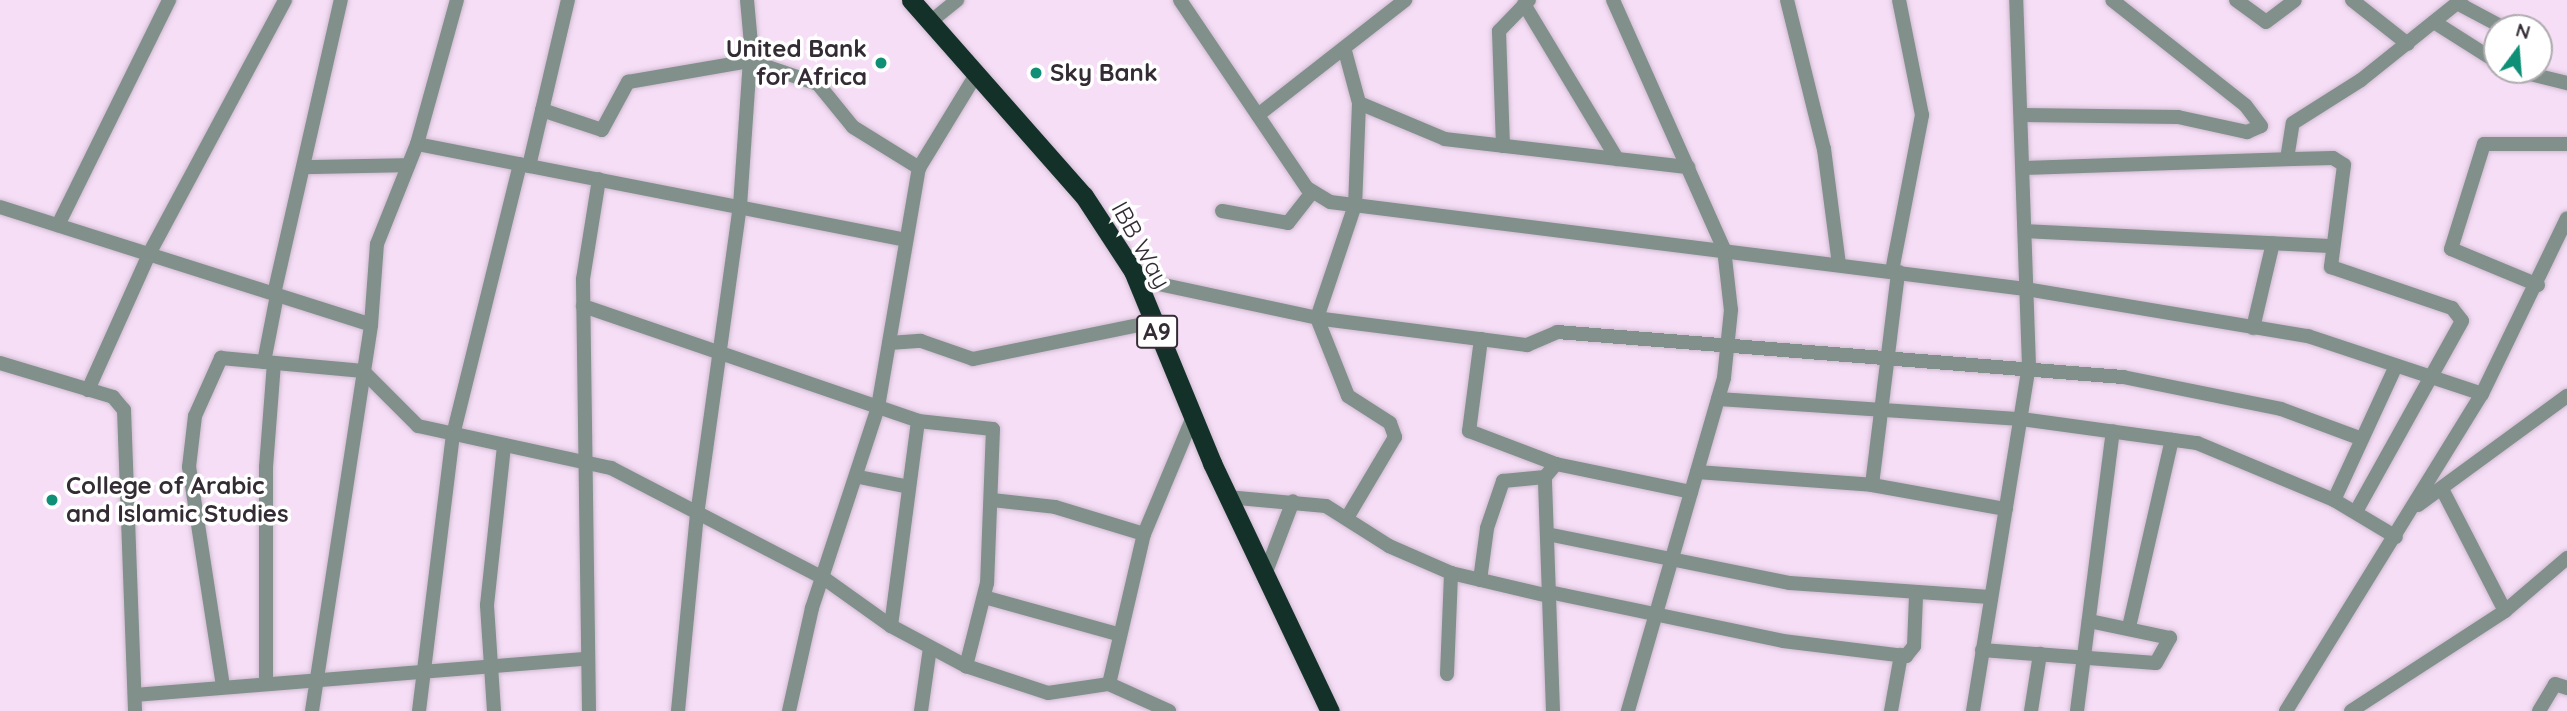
<!DOCTYPE html>
<html>
<head>
<meta charset="utf-8">
<style>
	body { margin:0 }
	#map { position:relative; width:2567px; height:711px; overflow:hidden; background:#f5def6; font-family:Quicksand,sans-serif }
	div>[style] { position:absolute }
	.roads { filter:drop-shadow(0 0 2px #cebacf) drop-shadow(0 0 2px #cebacf) }
	.minor>* { height:14px; margin:-7px; padding:0 7px; transform-origin:7px; border-radius:7px; background:#81908b }
	.highway>* { height:19px; margin:-9.5px; padding:0 9.5px; transform-origin:9.5px; border-radius:9.5px; background:#133129 }
	.dots>* { width:19px; height:19px; translate:-50% -50%; box-sizing:border-box; border:4px solid #fff; border-radius:50% }
	span { translate:-50% -50%; white-space:nowrap; text-align:center; line-height:1.15; -webkit-text-stroke:7px #fff; paint-order:stroke }
	.shield-label span { padding:2px 5px; background:#fff; border:2px solid; border-radius:5px; -webkit-text-stroke-width:0 }
	.shield-label { font-size:23px; color:#342c35; font-weight:700 }
	.poi-label { font-size:24px; color:#342c35; font-weight:700 }
	.right { translate:-100% -50%; text-align:right }
	.left { translate:0 -50%; text-align:left }
	.street-label { font-size:24px; color:#342c35 }
	.north { position:absolute; left:2483px; top:14px; width:70px; height:70px; box-sizing:border-box; background:#fff; border:2px solid #aeabae; border-radius:50%; rotate:16deg; font-size:19px; font-weight:700; line-height:28px; text-align:center; color:#342c35 }
	.north::after { content:''; display:block; margin:auto; width:24px; height:32px; background:#0e8f76; clip-path:polygon(50% 0,100% 100%,50% 72%,0 100%) }
</style>
</head>
<body>
<div id="map">
	<div class="roads">
		<div class="minor">
			<i style="left:1180px;top:0;width:227px;rotate:56deg"></i>
			<i style="left:1307px;top:188px;width:27px;rotate:31deg"></i>
			<i style="left:1330px;top:202px;width:701px;rotate:7.13deg"></i>
			<i style="left:2026px;top:289px;width:286px;rotate:9.5deg"></i>
			<i style="left:2308px;top:336px;width:183px;rotate:18.4deg"></i>
			<i style="left:1613px;top:0;width:273px;rotate:66deg"></i>
			<i style="left:1724px;top:249px;width:61px;rotate:83.5deg"></i>
			<i style="left:1731px;top:310px;width:68px;rotate:95.9deg"></i>
			<i style="left:1724px;top:378px;width:347px;rotate:106.1deg"></i>
			<i style="left:1787px;top:0;width:154px;rotate:76.1deg"></i>
			<i style="left:1824px;top:149px;width:116px;rotate:82.6deg"></i>
			<i style="left:2236px;top:0;width:37px;rotate:36deg"></i>
			<i style="left:2266px;top:22px;width:36px;rotate:-37deg"></i>
			<i style="left:2352px;top:0;width:71px;rotate:38.2deg"></i>
			<i style="left:2457px;top:3px;width:53px;rotate:28deg"></i>
			<i style="left:1524px;top:4px;width:181px;rotate:59deg"></i>
			<i style="left:930px;top:22px;width:35px;rotate:-39deg"></i>
			<i style="left:2434px;top:22px;width:75px;rotate:32.4deg"></i>
			<i style="left:1345px;top:51px;width:54px;rotate:74.9deg"></i>
			<i style="left:1359px;top:103px;width:102px;rotate:92.2deg"></i>
			<i style="left:1355px;top:205px;width:119px;rotate:108.6deg"></i>
			<i style="left:1317px;top:318px;width:84px;rotate:68.3deg"></i>
			<i style="left:1348px;top:396px;width:50px;rotate:32.7deg"></i>
			<i style="left:1390px;top:423px;width:15px;rotate:70deg"></i>
			<i style="left:1395px;top:437px;width:92px;rotate:120.7deg"></i>
			<i style="left:2514px;top:70px;width:55px;rotate:13.8deg"></i>
			<i style="left:1359px;top:103px;width:93px;rotate:22.7deg"></i>
			<i style="left:1445px;top:139px;width:245px;rotate:6.6deg"></i>
			<i style="left:542px;top:110px;width:63px;rotate:18.4deg"></i>
			<i style="left:602px;top:130px;width:55px;rotate:-61.6deg"></i>
			<i style="left:628px;top:82px;width:124px;rotate:-9.8deg"></i>
			<i style="left:750px;top:61px;width:72px;rotate:18.7deg"></i>
			<i style="left:818px;top:84px;width:55px;rotate:50.9deg"></i>
			<i style="left:853px;top:127px;width:78px;rotate:31.8deg"></i>
			<i style="left:1258px;top:115px;width:187px;rotate:-38deg"></i>
			<i style="left:2022px;top:115px;width:156px;rotate:0.7deg"></i>
			<i style="left:2178px;top:117px;width:71px;rotate:12.3deg"></i>
			<i style="left:2247px;top:132px;width:15px;rotate:-23deg"></i>
			<i style="left:2261px;top:126px;width:26px;rotate:-127deg"></i>
			<i style="left:2245px;top:105px;width:169px;rotate:-141.7deg"></i>
			<i style="left:417px;top:144px;width:498px;rotate:11.1deg"></i>
			<i style="left:1503px;top:146px;width:115px;rotate:-92deg"></i>
			<i style="left:1499px;top:31px;width:43px;rotate:-45.9deg"></i>
			<i style="left:2287px;top:159px;width:36px;rotate:-81deg"></i>
			<i style="left:2293px;top:123px;width:80px;rotate:-32.3deg"></i>
			<i style="left:2361px;top:80px;width:128px;rotate:-38.7deg"></i>
			<i style="left:529px;top:166px;width:171px;rotate:-76.8deg"></i>
			<i style="left:308px;top:167px;width:100px;rotate:-1.1deg"></i>
			<i style="left:2024px;top:168px;width:269px;rotate:-1.9deg"></i>
			<i style="left:2293px;top:159px;width:40px;rotate:-1.4deg"></i>
			<i style="left:2333px;top:158px;width:13px;rotate:32deg"></i>
			<i style="left:2344px;top:165px;width:103px;rotate:97.3deg"></i>
			<i style="left:2331px;top:267px;width:128px;rotate:18.7deg"></i>
			<i style="left:2452px;top:308px;width:16px;rotate:52deg"></i>
			<i style="left:2462px;top:321px;width:216px;rotate:119.1deg"></i>
			<i style="left:0;top:207px;width:389px;rotate:17.6deg"></i>
			<i style="left:1222px;top:211px;width:67px;rotate:10.3deg"></i>
			<i style="left:1288px;top:223px;width:39px;rotate:-52deg"></i>
			<i style="left:58px;top:225px;width:251px;rotate:-63.7deg"></i>
			<i style="left:2025px;top:231px;width:308px;rotate:2.8deg"></i>
			<i style="left:1892px;top:271px;width:159px;rotate:-79.1deg"></i>
			<i style="left:1922px;top:115px;width:117px;rotate:-101.3deg"></i>
			<i style="left:1136px;top:279px;width:191px;rotate:12.1deg"></i>
			<i style="left:1323px;top:319px;width:206px;rotate:7.3deg"></i>
			<i style="left:1527px;top:345px;width:33px;rotate:-23deg"></i>
			<i style="left:1557px;top:332px;width:568px;rotate:4.55deg"></i>
			<i style="left:2123px;top:377px;width:161px;rotate:11.4deg"></i>
			<i style="left:2281px;top:409px;width:86px;rotate:20.3deg"></i>
			<i style="left:2538px;top:285px;width:94px;rotate:-157.5deg"></i>
			<i style="left:2451px;top:249px;width:110px;rotate:-72.6deg"></i>
			<i style="left:2484px;top:144px;width:83px"></i>
			<i style="left:274px;top:294px;width:302px;rotate:-77.2deg"></i>
			<i style="left:583px;top:306px;width:354px;rotate:18.9deg"></i>
			<i style="left:918px;top:421px;width:75px;rotate:6.1deg"></i>
			<i style="left:993px;top:429px;width:154px;rotate:92.2deg"></i>
			<i style="left:987px;top:583px;width:86px;rotate:104.2deg"></i>
			<i style="left:2253px;top:328px;width:87px;rotate:-76.8deg"></i>
			<i style="left:1481px;top:339px;width:93px;rotate:97.4deg"></i>
			<i style="left:1469px;top:431px;width:93px;rotate:20.8deg"></i>
			<i style="left:1556px;top:464px;width:138px;rotate:11.7deg"></i>
			<i style="left:889px;top:343px;width:32px;rotate:-4deg"></i>
			<i style="left:921px;top:341px;width:55px;rotate:19.1deg"></i>
			<i style="left:973px;top:359px;width:184px;rotate:-11.6deg"></i>
			<i style="left:264px;top:362px;width:68px;rotate:-79deg"></i>
			<i style="left:0;top:363px;width:118px;rotate:16.7deg"></i>
			<i style="left:113px;top:397px;width:17px;rotate:50deg"></i>
			<i style="left:124px;top:410px;width:301px;rotate:87.9deg"></i>
			<i style="left:88px;top:390px;width:149px;rotate:-65.8deg"></i>
			<i style="left:149px;top:254px;width:288px;rotate:-61.8deg"></i>
			<i style="left:1718px;top:399px;width:304px;rotate:3.8deg"></i>
			<i style="left:2021px;top:419px;width:178px;rotate:7.8deg"></i>
			<i style="left:2197px;top:443px;width:148px;rotate:22.6deg"></i>
			<i style="left:2334px;top:500px;width:72px;rotate:30.8deg"></i>
			<i style="left:1697px;top:472px;width:175px;rotate:4.2deg"></i>
			<i style="left:1872px;top:485px;width:136px;rotate:10.2deg"></i>
			<i style="left:859px;top:477px;width:47px;rotate:11.1deg"></i>
			<i style="left:1872px;top:485px;width:215px;rotate:-83deg"></i>
			<i style="left:2442px;top:489px;width:137px;rotate:62.7deg"></i>
			<i style="left:1227px;top:497px;width:99px;rotate:5.2deg"></i>
			<i style="left:1326px;top:506px;width:75px;rotate:32.4deg"></i>
			<i style="left:1389px;top:546px;width:68px;rotate:23.5deg"></i>
			<i style="left:1451px;top:573px;width:101px;rotate:13.2deg"></i>
			<i style="left:992px;top:500px;width:63px;rotate:6.3deg"></i>
			<i style="left:1055px;top:507px;width:93px;rotate:16.9deg"></i>
			<i style="left:2334px;top:500px;width:148px;rotate:-65.2deg"></i>
			<i style="left:2418px;top:505px;width:185px;rotate:-36.2deg"></i>
			<i style="left:1547px;top:534px;width:248px;rotate:11.4deg"></i>
			<i style="left:1790px;top:583px;width:200px;rotate:4deg"></i>
			<i style="left:1264px;top:577px;width:81px;rotate:-69.1deg"></i>
			<i style="left:1480px;top:580px;width:52px;rotate:-82.3deg"></i>
			<i style="left:1487px;top:528px;width:50px;rotate:-71.2deg"></i>
			<i style="left:1503px;top:481px;width:42px;rotate:-5.4deg"></i>
			<i style="left:1549px;top:592px;width:239px;rotate:11.8deg"></i>
			<i style="left:1783px;top:641px;width:124px;rotate:7deg"></i>
			<i style="left:1906px;top:656px;width:13px;rotate:-51deg"></i>
			<i style="left:1914px;top:646px;width:50px;rotate:-87.7deg"></i>
			<i style="left:984px;top:597px;width:138px;rotate:15.5deg"></i>
			<i style="left:891px;top:626px;width:207px;rotate:-82.5deg"></i>
			<i style="left:2129px;top:627px;width:192px;rotate:-77.1deg"></i>
			<i style="left:1982px;top:650px;width:174px;rotate:4.3deg"></i>
			<i style="left:2156px;top:663px;width:29px;rotate:-61deg"></i>
			<i style="left:2170px;top:638px;width:83px;rotate:-168.1deg"></i>
			<i style="left:1447px;top:674px;width:101px;rotate:-87.7deg"></i>
			<i style="left:266px;top:681px;width:214px;rotate:-90deg"></i>
			<i style="left:266px;top:467px;width:104px;rotate:-85.6deg"></i>
			<i style="left:1109px;top:684px;width:154px;rotate:-76.9deg"></i>
			<i style="left:1144px;top:534px;width:125px;rotate:-67.3deg"></i>
			<i style="left:223px;top:686px;width:222px;rotate:-98.8deg"></i>
			<i style="left:189px;top:467px;width:51px;rotate:-83.3deg"></i>
			<i style="left:195px;top:416px;width:64px;rotate:-65.9deg"></i>
			<i style="left:221px;top:358px;width:143px;rotate:5.2deg"></i>
			<i style="left:363px;top:371px;width:78px;rotate:45deg"></i>
			<i style="left:418px;top:426px;width:198px;rotate:12.3deg"></i>
			<i style="left:611px;top:468px;width:241px;rotate:27.4deg"></i>
			<i style="left:825px;top:579px;width:81px;rotate:35.5deg"></i>
			<i style="left:891px;top:626px;width:85px;rotate:28.1deg"></i>
			<i style="left:966px;top:666px;width:86px;rotate:18.2deg"></i>
			<i style="left:1048px;top:693px;width:62px;rotate:-8.4deg"></i>
			<i style="left:1109px;top:684px;width:66px;rotate:24.2deg"></i>
			<i style="left:135px;top:695px;width:453px;rotate:-4.6deg"></i>
			<i style="left:312px;top:711px;width:390px;rotate:-81.3deg"></i>
			<i style="left:371px;top:325px;width:81px;rotate:-85.8deg"></i>
			<i style="left:377px;top:244px;width:108px;rotate:-68.2deg"></i>
			<i style="left:417px;top:144px;width:149px;rotate:-74.5deg"></i>
			<i style="left:419px;top:711px;width:278px;rotate:-83deg"></i>
			<i style="left:453px;top:435px;width:279px;rotate:-76.1deg"></i>
			<i style="left:494px;top:711px;width:106px;rotate:-93.8deg"></i>
			<i style="left:487px;top:605px;width:161px;rotate:-83.9deg"></i>
			<i style="left:589px;top:711px;width:432px;rotate:-90.8deg"></i>
			<i style="left:583px;top:279px;width:101px;rotate:-80.9deg"></i>
			<i style="left:678px;top:711px;width:197px;rotate:-84.5deg"></i>
			<i style="left:697px;top:515px;width:312px;rotate:-82.1deg"></i>
			<i style="left:740px;top:206px;width:162px;rotate:-86.1deg"></i>
			<i style="left:751px;top:44px;width:44px;rotate:-95.2deg"></i>
			<i style="left:789px;top:711px;width:106px;rotate:-77.4deg"></i>
			<i style="left:812px;top:608px;width:212px;rotate:-71.8deg"></i>
			<i style="left:878px;top:407px;width:242px;rotate:-80.3deg"></i>
			<i style="left:919px;top:168px;width:105px;rotate:-58.6deg"></i>
			<i style="left:921px;top:711px;width:64px;rotate:-81.9deg"></i>
			<i style="left:1553px;top:711px;width:234px;rotate:-92deg"></i>
			<i style="left:1545px;top:477px;width:17px;rotate:-50deg"></i>
			<i style="left:1891px;top:711px;width:57px;rotate:-79.9deg"></i>
			<i style="left:1973px;top:711px;width:350px;rotate:-80.8deg"></i>
			<i style="left:2029px;top:366px;width:366px;rotate:-92deg"></i>
			<i style="left:2031px;top:711px;width:58px;rotate:-81deg"></i>
			<i style="left:2077px;top:711px;width:282px;rotate:-82.7deg"></i>
			<i style="left:2286px;top:711px;width:373px;rotate:-58.3deg"></i>
			<i style="left:2482px;top:394px;width:195px;rotate:-64.2deg"></i>
			<i style="left:2351px;top:711px;width:184px;rotate:-33deg"></i>
			<i style="left:2505px;top:611px;width:82px;rotate:-40.5deg"></i>
			<i style="left:2539px;top:711px;width:31px;rotate:-59deg"></i>
			<i style="left:2555px;top:684px;width:13px;rotate:18deg"></i>
		</div>
		<div class="highway">
			<i style="left:911px;top:0;width:261px;rotate:48.6deg"></i>
			<i style="left:1084px;top:196px;width:90px;rotate:56.8deg"></i>
			<i style="left:1133px;top:271px;width:208px;rotate:67.6deg"></i>
			<i style="left:1212px;top:463px;width:275px;rotate:64.6deg"></i>
		</div>
	</div>
	<div class="dots">
		<i style="left:881px;top:63px;background:#0e8f76"></i>
		<i style="left:1036px;top:73px;background:#0e8f76"></i>
		<i style="left:52px;top:500px;background:#0e8f76"></i>
	</div>
	<div class="shield-label">
		<span style="left:1157px;top:332px">A9</span>
	</div>
	<div class="poi-label">
		<span class="right" style="left:867px;top:63px">United Bank<br>for Africa</span>
		<span class="left" style="left:1050px;top:73px">Sky Bank</span>
		<span class="left" style="left:66px;top:500px">College of Arabic<br>and Islamic Studies</span>
	</div>
	<div class="street-label">
		<span style="left:1141px;top:245px;rotate:61deg">IBB Way</span>
	</div>
	<div class="north">N</div>
</div>
</body>
</html>
